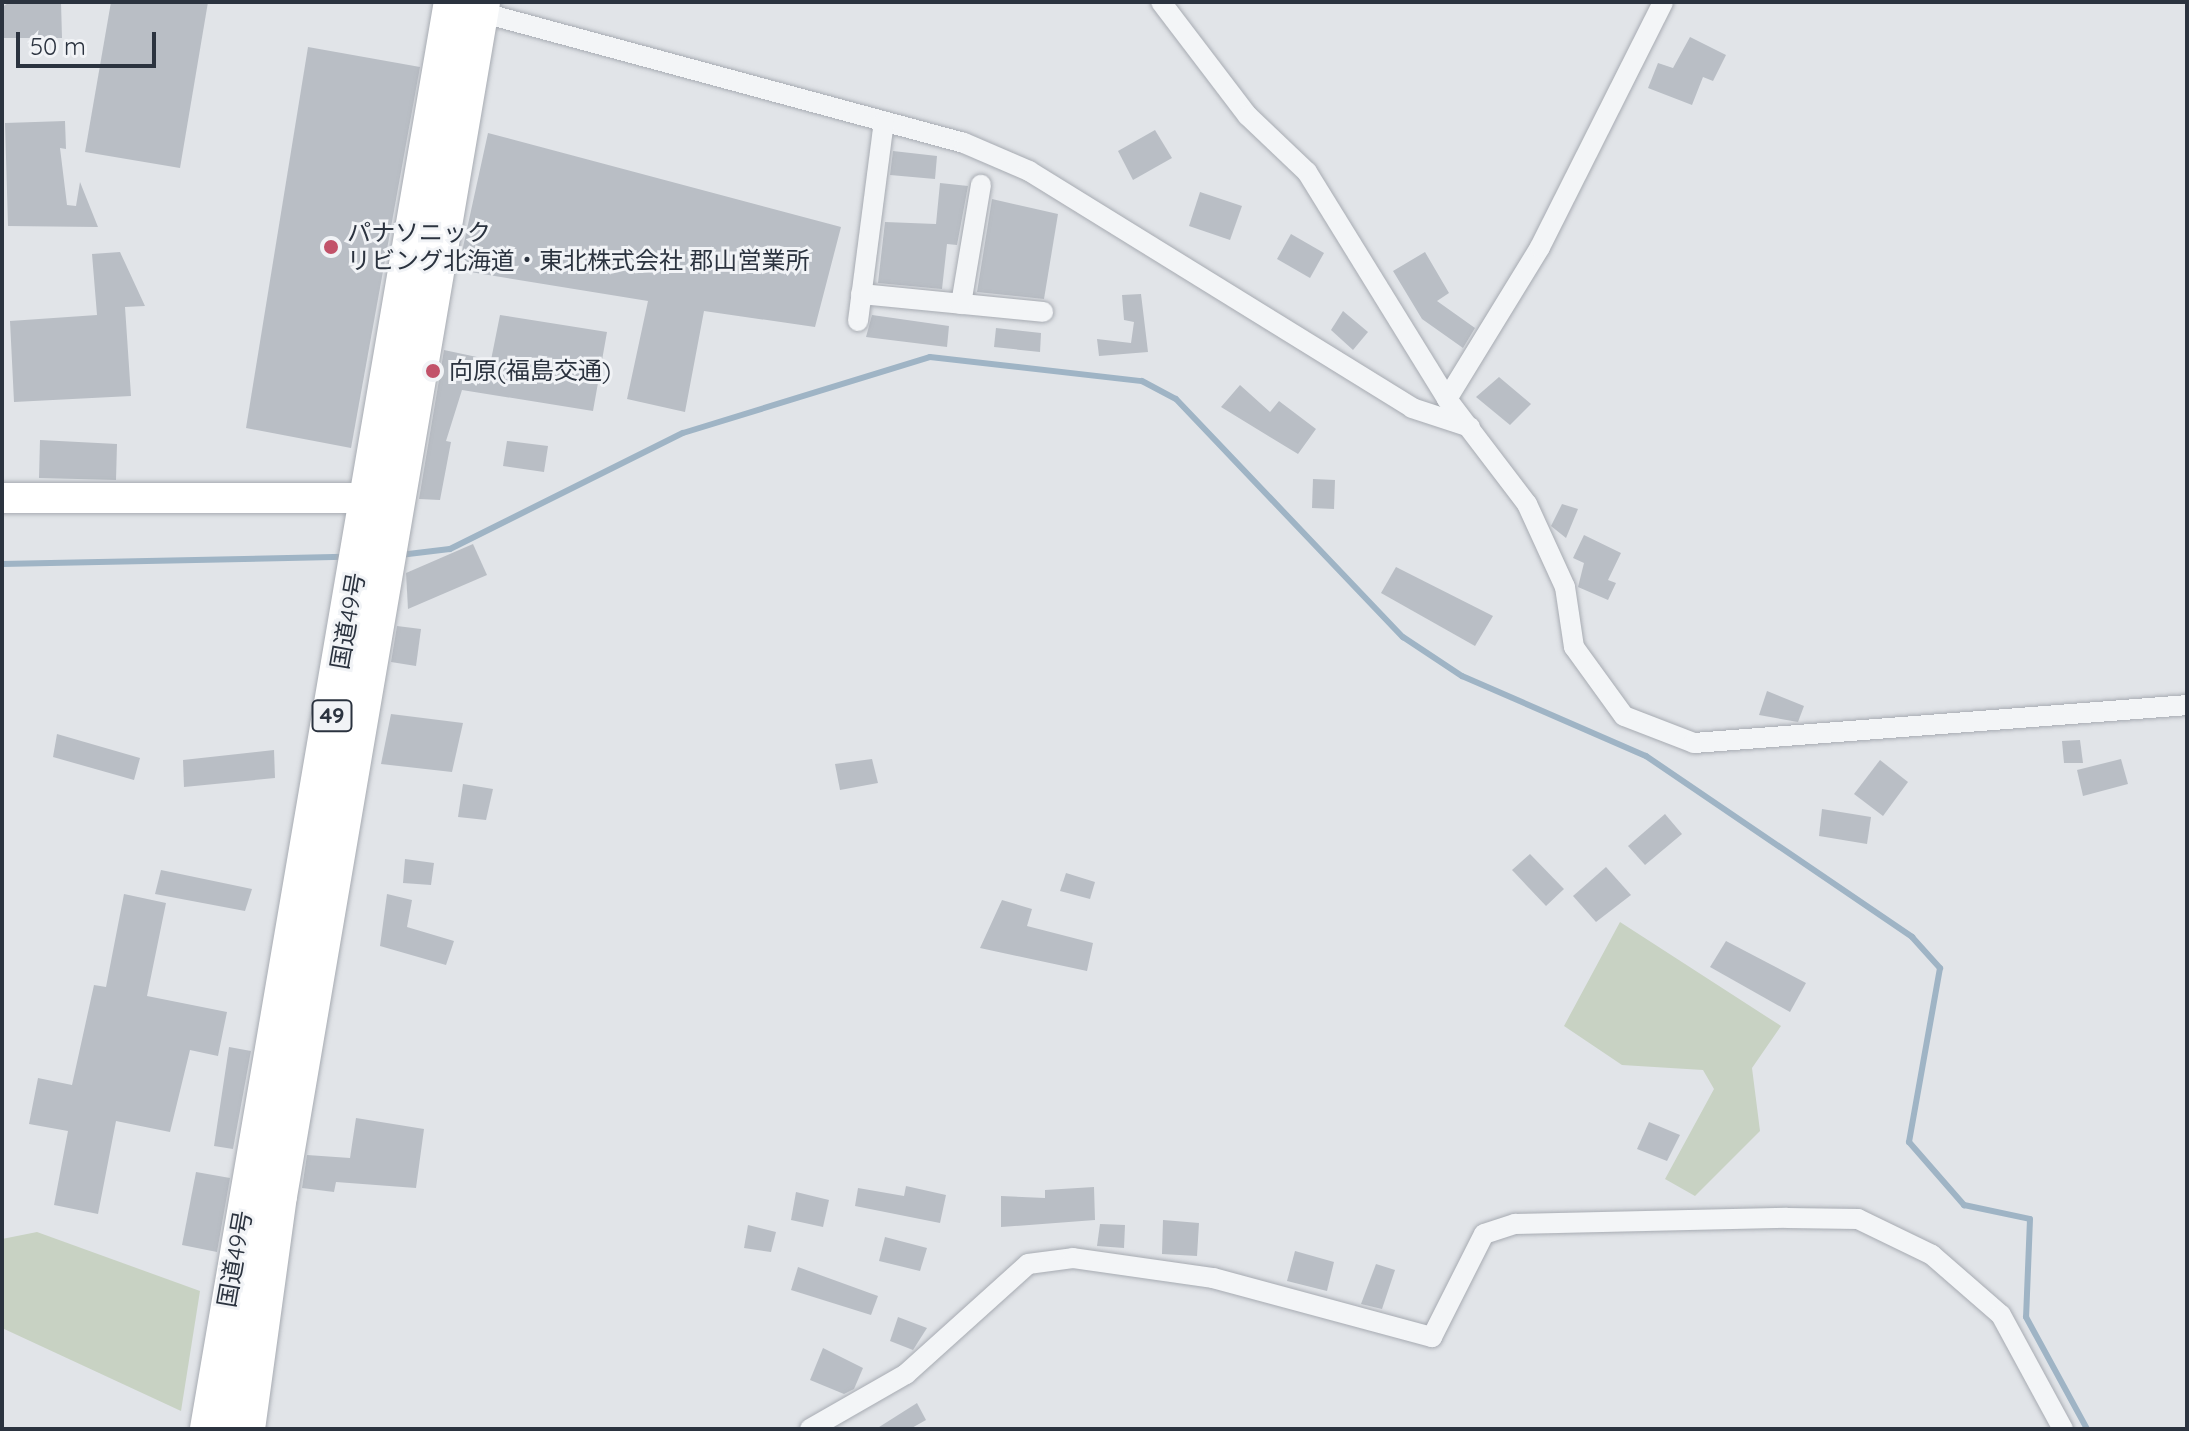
<!DOCTYPE html>
<html>
<head>
<meta charset="utf-8">
<style>
	body { margin:0 }
	#map { position:relative; width:2189px; height:1431px; overflow:hidden; background:#e1e4e8; font-family:Quicksand,"Noto Sans JP",sans-serif }
	div>[style] { position:absolute }
	.green>* { inset:0; background:#c8d2c3 }
	.stream>* { height:6px; margin:-3px; padding:0 3px; transform-origin:3px; border-radius:3px; background:#9fb4c5 }
	.building>* { inset:0; background:#b9bec5 }
	.roads { filter:drop-shadow(0 0 2px #a7abb2) drop-shadow(0 0 2px #a7abb2) }
	.street>* { height:20px; margin:-10px; padding:0 10px; transform-origin:10px; border-radius:10px; background:#f3f5f7 }
	.secondary>* { height:30px; margin:-15px; padding:0 15px; transform-origin:15px; border-radius:15px; background:#fff }
	.highway>* { height:38px; margin:-19px; padding:0 19px; transform-origin:19px; border-radius:19px; background:#fff }
	.dots>* { width:22px; height:22px; translate:-50% -50%; box-sizing:border-box; border:4px solid #f1f3f6; border-radius:50% }
	span { translate:-50% -50%; white-space:nowrap; text-align:center; line-height:1.15; -webkit-text-stroke:6px #f1f3f6; paint-order:stroke }
	.shield-label span { padding:2px 6px; background:#f1f3f6; border:2px solid; border-radius:6px; -webkit-text-stroke-width:0 }
	.shield-label { font-size:22px; color:#2b333f; font-weight:700 }
	.poi-label { font-size:24px; color:#2b333f }
	.left { translate:0 -50%; text-align:left }
	.street-label { font-size:24px; color:#2b333f }
	.frame { position:absolute; inset:0; border:4px solid #2b333f; pointer-events:none }
	.scale { position:absolute; left:16px; top:32px; width:140px; height:36px; box-sizing:border-box; border:4px solid #2b333f; border-top:0; padding-left:10px; font-size:24px; line-height:28px; white-space:nowrap; color:#2b333f; -webkit-text-stroke:6px #f1f3f6; paint-order:stroke }
</style>
</head>
<body>
<div id="map">
	<div class="green">
		<i style="clip-path:polygon(1620px 922px,1781px 1026px,1752px 1068px,1760px 1131px,1695px 1196px,1665px 1179px,1714px 1089px,1703px 1070px,1622px 1065px,1564px 1026px)"></i>
		<i style="clip-path:polygon(37px 1232px,200px 1291px,181px 1411px,2px 1328px,2px 1239px)"></i>
	</div>
	<div class="stream">
		<i style="left:400px;top:555px;width:50px;rotate:-6.8deg"></i>
		<i style="left:450px;top:549px;width:260px;rotate:-26.5deg"></i>
		<i style="left:683px;top:433px;width:258px;rotate:-17.1deg"></i>
		<i style="left:930px;top:357px;width:213px;rotate:6.5deg"></i>
		<i style="left:1142px;top:381px;width:38px;rotate:28deg"></i>
		<i style="left:1176px;top:399px;width:329px;rotate:46.4deg"></i>
		<i style="left:1403px;top:637px;width:71px;rotate:33.5deg"></i>
		<i style="left:1462px;top:676px;width:201px;rotate:23.5deg"></i>
		<i style="left:1646px;top:756px;width:322px;rotate:34.2deg"></i>
		<i style="left:1912px;top:937px;width:42px;rotate:47.9deg"></i>
		<i style="left:1940px;top:968px;width:177px;rotate:100.1deg"></i>
		<i style="left:1909px;top:1142px;width:84px;rotate:48.9deg"></i>
		<i style="left:1964px;top:1205px;width:67px;rotate:12deg"></i>
		<i style="left:2030px;top:1219px;width:98px;rotate:92.3deg"></i>
		<i style="left:2026px;top:1317px;width:128px;rotate:61.4deg"></i>
		<i style="left:2px;top:564px;width:343px;rotate:-1.2deg"></i>
	</div>
	<div class="building">
		<i style="clip-path:polygon(10px 2px,61px 2px,62px 38px,2px 38px,2px 7px)"></i>
		<i style="clip-path:polygon(111px 2px,208px 2px,180px 168px,85px 152px)"></i>
		<i style="clip-path:polygon(1690px 37px,1726px 55px,1713px 81px,1703px 77px,1692px 105px,1648px 88px,1658px 63px,1673px 68px)"></i>
		<i style="clip-path:polygon(308px 47px,420px 67px,351px 448px,246px 428px)"></i>
		<i style="clip-path:polygon(65px 121px,66px 149px,60px 148px,67px 205px,76px 206px,80px 182px,98px 227px,8px 226px,5px 123px)"></i>
		<i style="clip-path:polygon(1155px 130px,1172px 158px,1133px 180px,1118px 151px)"></i>
		<i style="clip-path:polygon(488px 133px,841px 227px,815px 327px,704px 311px,685px 412px,627px 399px,648px 301px,458px 270px)"></i>
		<i style="clip-path:polygon(893px 151px,937px 156px,935px 179px,890px 175px)"></i>
		<i style="clip-path:polygon(940px 183px,968px 186px,957px 245px,947px 244px,942px 289px,878px 283px,885px 222px,936px 224px)"></i>
		<i style="clip-path:polygon(1200px 192px,1242px 206px,1230px 240px,1189px 226px)"></i>
		<i style="clip-path:polygon(992px 199px,1058px 214px,1044px 299px,977px 292px)"></i>
		<i style="clip-path:polygon(1291px 234px,1324px 253px,1310px 278px,1277px 259px)"></i>
		<i style="clip-path:polygon(120px 252px,145px 306px,125px 307px,131px 396px,14px 402px,10px 321px,97px 315px,92px 254px)"></i>
		<i style="clip-path:polygon(1425px 252px,1449px 293px,1437px 301px,1475px 328px,1463px 348px,1422px 319px,1393px 271px)"></i>
		<i style="clip-path:polygon(1141px 294px,1148px 352px,1099px 356px,1097px 339px,1131px 343px,1134px 322px,1124px 320px,1122px 295px)"></i>
		<i style="clip-path:polygon(1343px 311px,1368px 332px,1353px 350px,1331px 330px)"></i>
		<i style="clip-path:polygon(500px 315px,607px 332px,593px 411px,462px 390px,446px 441px,451px 442px,440px 500px,419px 499px,444px 350px,491px 360px)"></i>
		<i style="clip-path:polygon(872px 315px,949px 326px,947px 347px,866px 337px)"></i>
		<i style="clip-path:polygon(996px 328px,1041px 333px,1040px 352px,994px 347px)"></i>
		<i style="clip-path:polygon(1499px 377px,1531px 404px,1510px 425px,1476px 397px)"></i>
		<i style="clip-path:polygon(1240px 385px,1270px 412px,1279px 401px,1316px 429px,1298px 454px,1221px 407px)"></i>
		<i style="clip-path:polygon(40px 440px,117px 444px,116px 480px,39px 478px)"></i>
		<i style="clip-path:polygon(507px 441px,548px 446px,544px 472px,503px 466px)"></i>
		<i style="clip-path:polygon(1313px 479px,1335px 480px,1334px 509px,1312px 508px)"></i>
		<i style="clip-path:polygon(1562px 504px,1578px 509px,1566px 538px,1551px 526px)"></i>
		<i style="clip-path:polygon(1584px 535px,1621px 553px,1608px 580px,1616px 583px,1608px 600px,1578px 587px,1584px 563px,1573px 558px)"></i>
		<i style="clip-path:polygon(473px 544px,487px 575px,408px 609px,406px 573px)"></i>
		<i style="clip-path:polygon(1396px 567px,1493px 616px,1475px 646px,1381px 593px)"></i>
		<i style="clip-path:polygon(397px 626px,421px 629px,416px 666px,391px 662px)"></i>
		<i style="clip-path:polygon(1767px 691px,1804px 706px,1798px 722px,1759px 715px)"></i>
		<i style="clip-path:polygon(391px 714px,463px 723px,452px 772px,381px 764px)"></i>
		<i style="clip-path:polygon(57px 734px,140px 758px,134px 780px,53px 757px)"></i>
		<i style="clip-path:polygon(2080px 740px,2083px 763px,2064px 763px,2062px 741px)"></i>
		<i style="clip-path:polygon(274px 750px,275px 778px,184px 787px,183px 760px)"></i>
		<i style="clip-path:polygon(872px 759px,878px 783px,840px 790px,835px 764px)"></i>
		<i style="clip-path:polygon(2121px 759px,2128px 784px,2083px 796px,2077px 770px)"></i>
		<i style="clip-path:polygon(1880px 760px,1908px 782px,1883px 816px,1854px 794px)"></i>
		<i style="clip-path:polygon(463px 784px,493px 789px,486px 820px,458px 817px)"></i>
		<i style="clip-path:polygon(1822px 809px,1871px 817px,1867px 844px,1819px 836px)"></i>
		<i style="clip-path:polygon(1665px 814px,1682px 834px,1645px 865px,1628px 846px)"></i>
		<i style="clip-path:polygon(1530px 854px,1564px 889px,1546px 906px,1512px 870px)"></i>
		<i style="clip-path:polygon(405px 859px,434px 863px,431px 885px,403px 883px)"></i>
		<i style="clip-path:polygon(1606px 867px,1631px 895px,1596px 922px,1573px 896px)"></i>
		<i style="clip-path:polygon(161px 870px,252px 889px,245px 911px,155px 894px)"></i>
		<i style="clip-path:polygon(1066px 873px,1095px 882px,1090px 899px,1060px 891px)"></i>
		<i style="clip-path:polygon(124px 894px,166px 903px,147px 996px,227px 1012px,218px 1056px,190px 1050px,170px 1132px,116px 1121px,98px 1214px,54px 1205px,68px 1131px,29px 1124px,38px 1078px,72px 1085px,94px 985px,106px 987px)"></i>
		<i style="clip-path:polygon(387px 894px,412px 900px,407px 927px,454px 941px,446px 965px,380px 946px)"></i>
		<i style="clip-path:polygon(1002px 900px,1032px 909px,1027px 926px,1093px 943px,1087px 971px,980px 948px)"></i>
		<i style="clip-path:polygon(1726px 941px,1806px 983px,1790px 1012px,1710px 967px)"></i>
		<i style="clip-path:polygon(229px 1047px,251px 1051px,233px 1149px,214px 1146px)"></i>
		<i style="clip-path:polygon(356px 1118px,424px 1129px,416px 1188px,336px 1182px,334px 1192px,302px 1188px,307px 1155px,350px 1158px)"></i>
		<i style="clip-path:polygon(1649px 1122px,1680px 1135px,1667px 1161px,1637px 1149px)"></i>
		<i style="clip-path:polygon(196px 1172px,230px 1178px,217px 1252px,182px 1245px)"></i>
		<i style="clip-path:polygon(906px 1186px,946px 1195px,940px 1223px,855px 1206px,858px 1188px,904px 1196px)"></i>
		<i style="clip-path:polygon(1094px 1187px,1095px 1220px,1001px 1227px,1001px 1196px,1045px 1198px,1045px 1190px)"></i>
		<i style="clip-path:polygon(796px 1192px,829px 1200px,823px 1227px,791px 1220px)"></i>
		<i style="clip-path:polygon(1163px 1220px,1199px 1223px,1197px 1256px,1162px 1254px)"></i>
		<i style="clip-path:polygon(1100px 1224px,1125px 1225px,1124px 1248px,1097px 1246px)"></i>
		<i style="clip-path:polygon(748px 1225px,776px 1232px,771px 1252px,744px 1248px)"></i>
		<i style="clip-path:polygon(885px 1237px,927px 1248px,920px 1271px,879px 1261px)"></i>
		<i style="clip-path:polygon(1295px 1251px,1334px 1262px,1327px 1291px,1287px 1281px)"></i>
		<i style="clip-path:polygon(1376px 1264px,1395px 1270px,1382px 1309px,1361px 1304px)"></i>
		<i style="clip-path:polygon(798px 1267px,878px 1296px,871px 1315px,791px 1290px)"></i>
		<i style="clip-path:polygon(898px 1317px,927px 1328px,913px 1350px,890px 1341px)"></i>
		<i style="clip-path:polygon(823px 1348px,863px 1368px,854px 1389px,844px 1394px,810px 1380px)"></i>
		<i style="clip-path:polygon(917px 1403px,926px 1420px,910px 1429px,876px 1429px)"></i>
	</div>
	<div class="roads">
		<div class="street">
			<i style="left:1161px;top:2px;width:143px;rotate:52.7deg"></i>
			<i style="left:1248px;top:116px;width:81px;rotate:43.5deg"></i>
			<i style="left:1307px;top:172px;width:267px;rotate:58.3deg"></i>
			<i style="left:1447px;top:399px;width:132px;rotate:52.7deg"></i>
			<i style="left:1527px;top:504px;width:91px;rotate:65.4deg"></i>
			<i style="left:1565px;top:587px;width:61px;rotate:81.5deg"></i>
			<i style="left:1574px;top:647px;width:85px;rotate:54.1deg"></i>
			<i style="left:1624px;top:716px;width:75px;rotate:21.1deg"></i>
			<i style="left:1694px;top:743px;width:494px;rotate:-4.4deg"></i>
			<i style="left:480px;top:12px;width:501px;rotate:15.14deg"></i>
			<i style="left:964px;top:143px;width:71px;rotate:23.3deg"></i>
			<i style="left:1029px;top:171px;width:450px;rotate:31.7deg"></i>
			<i style="left:1412px;top:408px;width:61px;rotate:18.1deg"></i>
			<i style="left:861px;top:294px;width:183px;rotate:5.6deg"></i>
			<i style="left:961px;top:304px;width:121px;rotate:-80.5deg"></i>
			<i style="left:858px;top:321px;width:201px;rotate:-82.6deg"></i>
			<i style="left:1447px;top:399px;width:178px;rotate:-58.5deg"></i>
			<i style="left:1540px;top:247px;width:274px;rotate:-63.3deg"></i>
			<i style="left:810px;top:1429px;width:111px;rotate:-29.8deg"></i>
			<i style="left:906px;top:1374px;width:164px;rotate:-42deg"></i>
			<i style="left:1028px;top:1264px;width:45px;rotate:-7.6deg"></i>
			<i style="left:1073px;top:1258px;width:141px;rotate:8.1deg"></i>
			<i style="left:1213px;top:1278px;width:227px;rotate:15.1deg"></i>
			<i style="left:1432px;top:1337px;width:115px;rotate:-63.2deg"></i>
			<i style="left:1484px;top:1234px;width:33px;rotate:-18deg"></i>
			<i style="left:1515px;top:1224px;width:272px;rotate:-1.3deg"></i>
			<i style="left:1787px;top:1218px;width:71px;rotate:0.8deg"></i>
			<i style="left:1858px;top:1219px;width:82px;rotate:25.9deg"></i>
			<i style="left:1932px;top:1255px;width:91px;rotate:41deg"></i>
			<i style="left:2001px;top:1315px;width:130px;rotate:61.5deg"></i>
		</div>
		<div class="secondary">
			<i style="left:2px;top:498px;width:367px"></i>
		</div>
		<div class="highway">
			<i style="left:209px;top:1429px;width:1448px;rotate:-80.3deg"></i>
			<i style="left:246px;top:1429px;width:235px;rotate:-82.2deg"></i>
			<i style="left:278px;top:1196px;width:1211px;rotate:-80.35deg"></i>
		</div>
	</div>
	<div class="dots">
		<i style="left:331px;top:247px;background:#c25269"></i>
		<i style="left:433px;top:371px;background:#c25269"></i>
	</div>
	<div class="shield-label">
		<span style="left:332px;top:716px">49</span>
	</div>
	<div class="poi-label">
		<span class="left" style="left:347px;top:247px">パナソニック<br>リビング北海道・東北株式会社 郡山営業所</span>
		<span class="left" style="left:449px;top:371px">向原(福島交通)</span>
	</div>
	<div class="street-label">
		<span style="left:348px;top:621px;rotate:-80deg">国道49号</span>
		<span style="left:235px;top:1259px;rotate:-80deg">国道49号</span>
	</div>
	<div class="frame"></div>
	<div class="scale">50 m</div>
</div>
</body>
</html>
